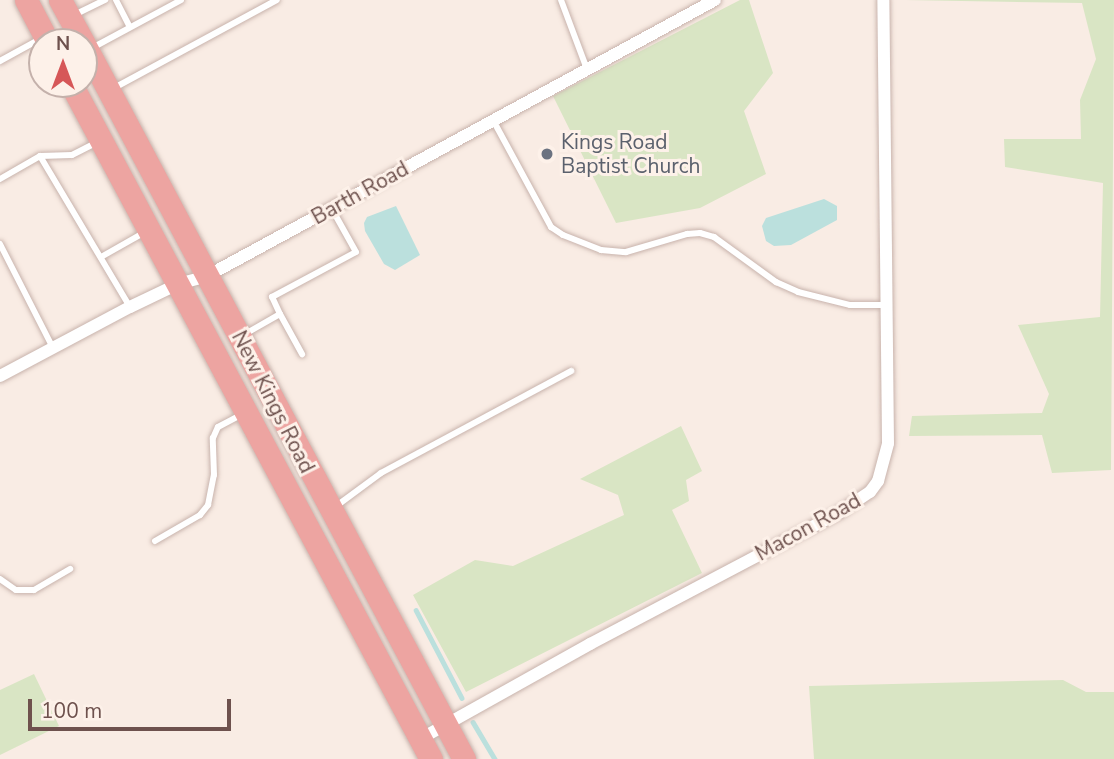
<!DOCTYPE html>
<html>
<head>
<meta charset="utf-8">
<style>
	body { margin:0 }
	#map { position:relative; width:1114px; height:759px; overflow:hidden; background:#f9ece4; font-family:"Nunito Sans",sans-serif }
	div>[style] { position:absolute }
	.green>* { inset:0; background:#d9e5c4 }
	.water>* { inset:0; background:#bbe0dd }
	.stream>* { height:4.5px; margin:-2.25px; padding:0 2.25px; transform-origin:2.25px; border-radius:2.25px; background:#bbe0dd }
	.roads { filter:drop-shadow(0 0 2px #c8b3ac) drop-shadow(0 0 2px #c8b3ac) }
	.lane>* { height:6px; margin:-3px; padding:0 3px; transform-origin:3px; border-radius:3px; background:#fff }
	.street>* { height:12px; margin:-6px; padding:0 6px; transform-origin:6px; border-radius:6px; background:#fff }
	.highway>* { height:23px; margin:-11.5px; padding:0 11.5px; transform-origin:11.5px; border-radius:11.5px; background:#eda4a1 }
	.dots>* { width:19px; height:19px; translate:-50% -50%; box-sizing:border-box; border:4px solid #fdf1e9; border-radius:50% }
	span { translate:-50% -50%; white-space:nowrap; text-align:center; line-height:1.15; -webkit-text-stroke:6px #fdf1e9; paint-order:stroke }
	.worship-label { font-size:21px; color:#5b616d }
	.left { translate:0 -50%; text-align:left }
	.street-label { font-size:21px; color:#6e514d }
	.north { position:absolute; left:28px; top:28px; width:70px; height:70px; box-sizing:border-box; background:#fdf1e9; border:2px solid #c4b1ab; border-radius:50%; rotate:0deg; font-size:19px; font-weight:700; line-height:28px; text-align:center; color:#6e514d }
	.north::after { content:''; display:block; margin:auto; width:24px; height:32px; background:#d65758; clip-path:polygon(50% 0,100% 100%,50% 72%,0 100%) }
	.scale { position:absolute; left:28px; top:699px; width:203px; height:32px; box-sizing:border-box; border:4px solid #6e514d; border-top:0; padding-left:9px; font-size:21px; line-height:24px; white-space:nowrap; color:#6e514d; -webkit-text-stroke:5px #fdf1e9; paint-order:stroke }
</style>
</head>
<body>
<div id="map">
	<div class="green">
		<i style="clip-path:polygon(740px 0,749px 0,773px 73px,744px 111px,766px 174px,700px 208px,616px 223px,553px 96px)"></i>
		<i style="clip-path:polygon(1114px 0,1111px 470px,1052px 473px,1042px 435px,909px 436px,912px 416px,1042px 413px,1049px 394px,1018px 325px,1100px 317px,1103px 183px,1005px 167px,1004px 139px,1081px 139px,1080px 100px,1096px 59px,1082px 3px,905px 0)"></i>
		<i style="clip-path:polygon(681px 426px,702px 471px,686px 480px,689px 501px,672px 510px,702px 573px,466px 692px,413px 595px,475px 560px,513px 566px,624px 515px,618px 495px,580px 479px)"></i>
		<i style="clip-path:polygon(34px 674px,59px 726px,0 755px,0 690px)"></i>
		<i style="clip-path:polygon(1063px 680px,1086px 692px,1114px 692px,1114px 759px,814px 759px,809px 686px)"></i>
	</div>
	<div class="water">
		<i style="clip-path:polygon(824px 199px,837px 206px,837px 220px,791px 245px,774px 246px,766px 241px,762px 226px,766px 218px)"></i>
		<i style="clip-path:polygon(396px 206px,420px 255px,395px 270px,384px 264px,365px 231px,364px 223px,367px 217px)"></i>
	</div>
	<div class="stream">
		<i style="left:416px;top:610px;width:99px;rotate:62.4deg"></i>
		<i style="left:473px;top:722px;width:43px;rotate:59.3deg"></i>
	</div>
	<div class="roads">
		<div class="lane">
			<i style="left:116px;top:0;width:30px;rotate:63deg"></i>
			<i style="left:561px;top:0;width:74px;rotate:69.4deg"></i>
			<i style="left:72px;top:16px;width:37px;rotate:-26deg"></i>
			<i style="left:92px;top:48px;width:101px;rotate:-28.3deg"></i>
			<i style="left:0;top:61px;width:46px;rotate:-28.8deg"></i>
			<i style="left:114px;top:88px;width:185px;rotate:-28.4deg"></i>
			<i style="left:493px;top:120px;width:122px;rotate:61.5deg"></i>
			<i style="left:551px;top:227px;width:14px;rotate:34deg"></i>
			<i style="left:563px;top:235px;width:41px;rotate:21.5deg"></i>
			<i style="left:601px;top:250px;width:25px;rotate:5deg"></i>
			<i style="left:626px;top:252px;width:64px;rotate:-16.4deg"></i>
			<i style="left:687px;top:234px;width:13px;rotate:-4deg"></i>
			<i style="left:700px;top:233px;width:15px;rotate:16deg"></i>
			<i style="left:714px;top:237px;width:77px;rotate:36deg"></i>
			<i style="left:776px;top:282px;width:24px;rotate:24deg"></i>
			<i style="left:798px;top:292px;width:54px;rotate:14deg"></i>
			<i style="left:850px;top:305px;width:35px"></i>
			<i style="left:40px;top:156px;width:176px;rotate:59.2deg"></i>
			<i style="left:0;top:179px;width:46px;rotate:-29.9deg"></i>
			<i style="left:40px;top:156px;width:32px;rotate:-2deg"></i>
			<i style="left:72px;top:155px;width:27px;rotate:-27deg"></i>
			<i style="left:0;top:244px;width:117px;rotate:63deg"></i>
			<i style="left:101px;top:257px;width:51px;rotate:-29.6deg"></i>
			<i style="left:280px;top:314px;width:19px;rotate:-115deg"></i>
			<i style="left:272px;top:297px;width:95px;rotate:-28.2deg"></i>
			<i style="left:356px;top:252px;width:49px;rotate:-119.2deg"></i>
			<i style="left:245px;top:334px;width:40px;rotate:-29.7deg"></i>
			<i style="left:280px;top:314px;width:46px;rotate:61.2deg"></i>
			<i style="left:335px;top:507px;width:57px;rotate:-36.5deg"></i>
			<i style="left:381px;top:473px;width:216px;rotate:-28.2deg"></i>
			<i style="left:155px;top:541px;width:52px;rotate:-30deg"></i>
			<i style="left:200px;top:515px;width:13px;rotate:-51deg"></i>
			<i style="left:208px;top:505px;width:31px;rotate:-79deg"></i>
			<i style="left:214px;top:475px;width:37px;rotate:-92deg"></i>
			<i style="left:213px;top:438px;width:12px;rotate:-66deg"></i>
			<i style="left:218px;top:427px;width:26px;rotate:-28deg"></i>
			<i style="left:0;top:579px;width:19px;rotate:35deg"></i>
			<i style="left:16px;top:590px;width:18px"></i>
			<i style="left:34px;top:590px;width:42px;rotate:-30.3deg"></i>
		</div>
		<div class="street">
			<i style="left:0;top:376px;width:147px;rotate:-28deg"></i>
			<i style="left:130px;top:307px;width:53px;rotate:-25.6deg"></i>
			<i style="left:178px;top:284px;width:30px;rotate:-15deg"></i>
			<i style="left:207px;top:276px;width:578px;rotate:-28.52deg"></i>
			<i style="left:420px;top:739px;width:195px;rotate:-29.2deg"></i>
			<i style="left:590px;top:644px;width:283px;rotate:-27.8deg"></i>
			<i style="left:840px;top:512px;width:36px;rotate:-34deg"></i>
			<i style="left:870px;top:492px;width:14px;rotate:-54deg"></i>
			<i style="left:878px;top:481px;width:39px;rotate:-75deg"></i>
			<i style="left:888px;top:443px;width:443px;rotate:-90.6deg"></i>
		</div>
		<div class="highway">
			<i style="left:26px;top:0;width:47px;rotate:62.4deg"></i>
			<i style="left:60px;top:0;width:48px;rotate:61.3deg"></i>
			<i style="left:84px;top:44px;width:810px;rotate:62.01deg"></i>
			<i style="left:71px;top:84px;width:765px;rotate:61.93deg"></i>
		</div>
	</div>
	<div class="dots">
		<i style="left:547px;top:154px;background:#6b7280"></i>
	</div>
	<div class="worship-label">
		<span class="left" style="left:561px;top:154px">Kings Road<br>Baptist Church</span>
	</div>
	<div class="street-label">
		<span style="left:360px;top:193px;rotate:-29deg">Barth Road</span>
		<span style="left:273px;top:402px;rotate:63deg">New Kings Road</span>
		<span style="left:808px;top:527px;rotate:-29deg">Macon Road</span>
	</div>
	<div class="north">N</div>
	<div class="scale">100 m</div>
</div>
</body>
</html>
